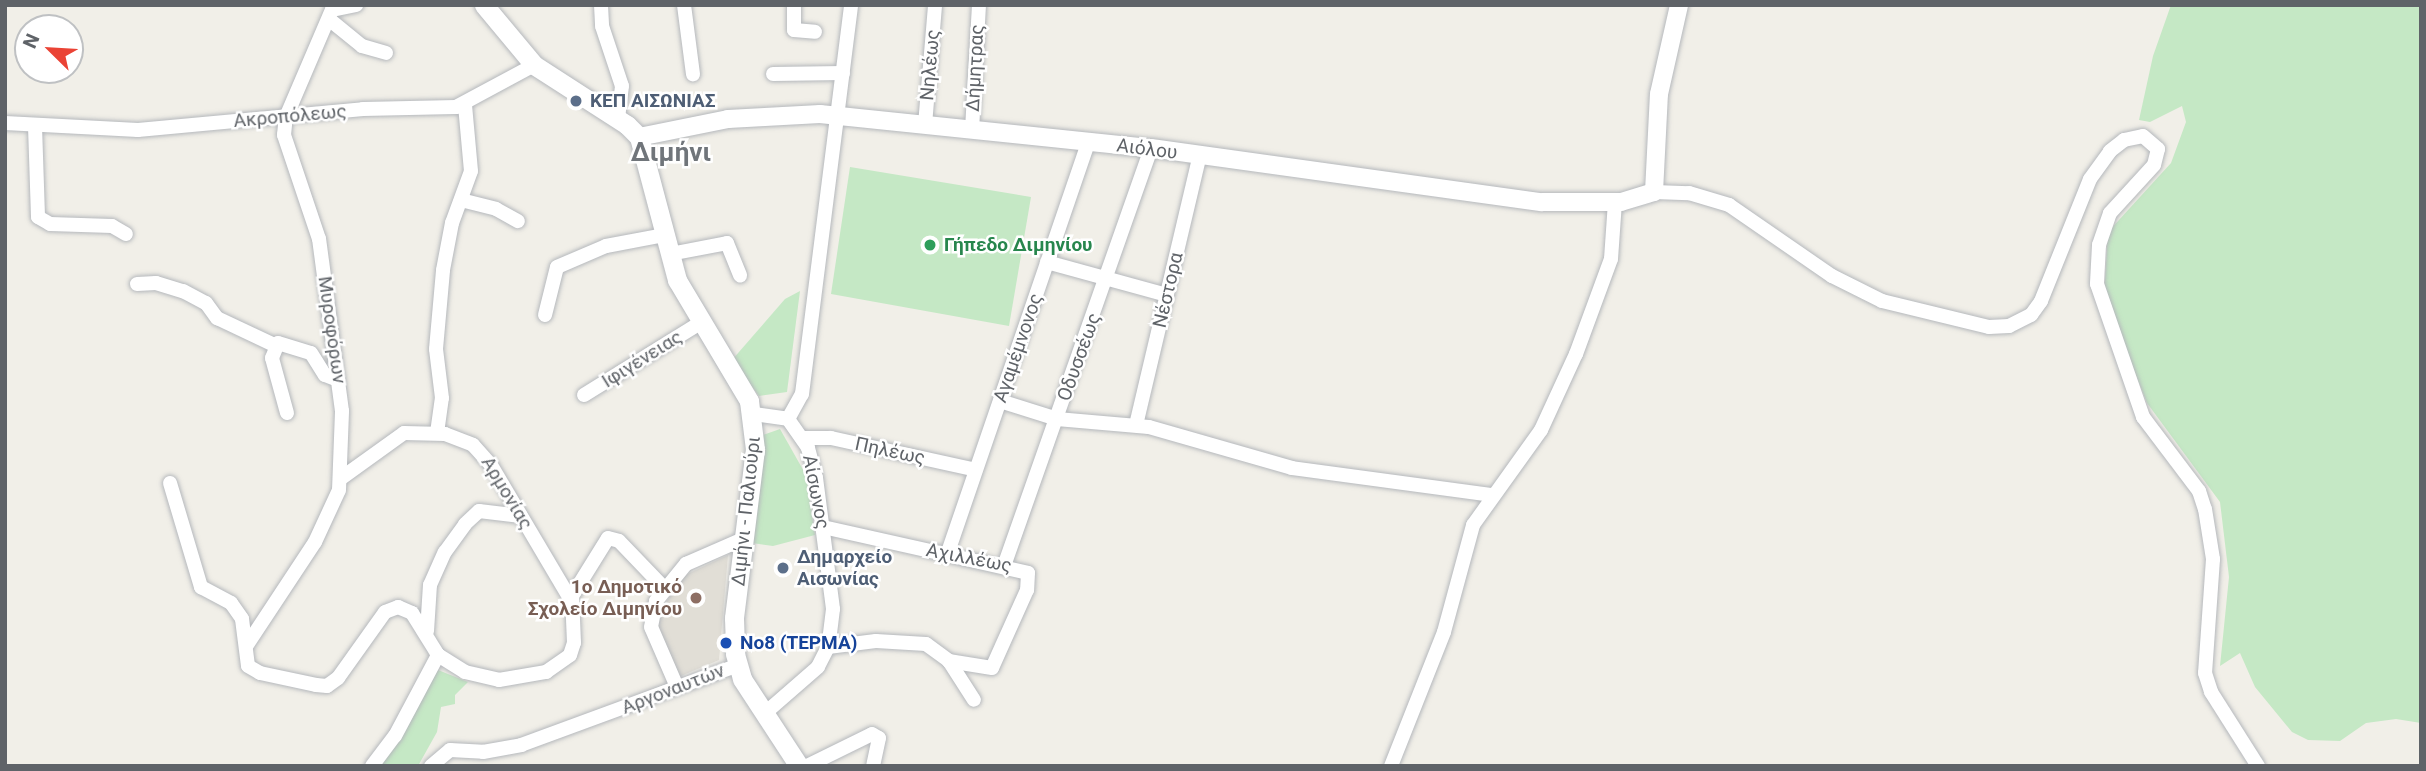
<!DOCTYPE html>
<html>
<head>
<meta charset="utf-8">
<style>
	body { margin:0 }
	#map { position:relative; width:2426px; height:771px; overflow:hidden; background:#f1efe8; font-family:Roboto,sans-serif }
	div>[style] { position:absolute }
	.education>* { inset:0; background:#e1ded6 }
	.green>* { inset:0; background:#c5e8c5 }
	.roads { filter:drop-shadow(0 0 2px #b5b8bc) drop-shadow(0 0 2px #b5b8bc) }
	.minor>* { height:14px; margin:-7px; padding:0 7px; transform-origin:7px; border-radius:7px; background:#fff }
	.tertiary>* { height:18px; margin:-9px; padding:0 9px; transform-origin:9px; border-radius:9px; background:#fff }
	.secondary>* { height:19px; margin:-9.5px; padding:0 9.5px; transform-origin:9.5px; border-radius:9.5px; background:#fff }
	.dots>* { width:19px; height:19px; translate:-50% -50%; box-sizing:border-box; border:4px solid #fff; border-radius:50% }
	span { translate:-50% -50%; white-space:nowrap; text-align:center; line-height:1.15; -webkit-text-stroke:5px #fff; paint-order:stroke }
	.street-label { font-size:19px; color:#5f6368 }
	.service-label { font-size:19px; color:#4e5e75; font-weight:700 }
	.left { translate:0 -50%; text-align:left }
	.leisure-label { font-size:19px; color:#27864d; font-weight:700 }
	.education-label { font-size:19px; color:#785e54; font-weight:700 }
	.right { translate:-100% -50%; text-align:right }
	.transit-label { font-size:19px; color:#164399; font-weight:700 }
	.district-label { font-size:26px; color:#70757a; font-weight:700 }
	.frame { position:absolute; inset:0; border:7px solid #5f6368; pointer-events:none }
	.north { position:absolute; left:14px; top:14px; width:70px; height:70px; box-sizing:border-box; background:#fff; border:2px solid #bfc1c3; border-radius:50%; rotate:294deg; font-size:19px; font-weight:700; line-height:28px; text-align:center; color:#5f6368 }
	.north::after { content:''; display:block; margin:auto; width:24px; height:32px; background:#ea4335; clip-path:polygon(50% 0,100% 100%,50% 72%,0 100%) }
</style>
</head>
<body>
<div id="map">
	<div class="education">
		<i style="clip-path:polygon(728px 555px,719px 660px,676px 678px,656px 620px,681px 577px)"></i>
	</div>
	<div class="green">
		<i style="clip-path:polygon(2171px 5px,2421px 5px,2421px 723px,2396px 719px,2366px 723px,2340px 741px,2308px 740px,2292px 732px,2255px 687px,2240px 653px,2220px 666px,2229px 577px,2220px 502px,2147px 403px,2104px 295px,2108px 232px,2171px 163px,2186px 122px,2182px 106px,2150px 122px,2139px 120px,2153px 56px)"></i>
		<i style="clip-path:polygon(850px 167px,1031px 197px,1009px 326px,831px 294px)"></i>
		<i style="clip-path:polygon(800px 291px,787px 392px,759px 396px,732px 360px,785px 299px)"></i>
		<i style="clip-path:polygon(780px 429px,806px 475px,815px 535px,773px 546px,752px 543px,763px 435px)"></i>
		<i style="clip-path:polygon(438px 670px,468px 682px,455px 695px,455px 704px,441px 707px,437px 732px,418px 766px,375px 766px)"></i>
	</div>
	<div class="roads">
		<div class="minor">
			<i style="left:601px;top:5px;width:21px;rotate:87deg"></i>
			<i style="left:602px;top:26px;width:63px;rotate:71.6deg"></i>
			<i style="left:622px;top:86px;width:33px;rotate:97deg"></i>
			<i style="left:684px;top:5px;width:70px;rotate:82.6deg"></i>
			<i style="left:794px;top:5px;width:25px;rotate:90deg"></i>
			<i style="left:794px;top:30px;width:21px;rotate:5deg"></i>
			<i style="left:332px;top:10px;width:25px;rotate:-12deg"></i>
			<i style="left:330px;top:20px;width:41px;rotate:39.1deg"></i>
			<i style="left:362px;top:46px;width:25px;rotate:16deg"></i>
			<i style="left:773px;top:74px;width:70px;rotate:-0.8deg"></i>
			<i style="left:5px;top:123px;width:133px;rotate:3deg"></i>
			<i style="left:138px;top:130px;width:226px;rotate:-5.3deg"></i>
			<i style="left:363px;top:109px;width:93px;rotate:-1.2deg"></i>
			<i style="left:456px;top:107px;width:89px;rotate:-28.3deg"></i>
			<i style="left:925px;top:125px;width:120px;rotate:-85.2deg"></i>
			<i style="left:35px;top:126px;width:91px;rotate:88.1deg"></i>
			<i style="left:38px;top:217px;width:14px;rotate:30deg"></i>
			<i style="left:50px;top:224px;width:62px;rotate:1.8deg"></i>
			<i style="left:112px;top:226px;width:16px;rotate:30deg"></i>
			<i style="left:972px;top:130px;width:125px;rotate:-86.8deg"></i>
			<i style="left:1654px;top:192px;width:35px;rotate:2deg"></i>
			<i style="left:1689px;top:193px;width:42px;rotate:16.7deg"></i>
			<i style="left:1729px;top:205px;width:125px;rotate:34.6deg"></i>
			<i style="left:1832px;top:276px;width:56px;rotate:26.6deg"></i>
			<i style="left:1882px;top:301px;width:110px;rotate:13.7deg"></i>
			<i style="left:1989px;top:327px;width:20px;rotate:-3deg"></i>
			<i style="left:2009px;top:326px;width:25px;rotate:-27deg"></i>
			<i style="left:2031px;top:315px;width:17px;rotate:-54deg"></i>
			<i style="left:2041px;top:301px;width:131px;rotate:-68.1deg"></i>
			<i style="left:2090px;top:179px;width:34px;rotate:-54deg"></i>
			<i style="left:2110px;top:151px;width:18px;rotate:-38deg"></i>
			<i style="left:2124px;top:140px;width:19px;rotate:-12deg"></i>
			<i style="left:2143px;top:136px;width:20px;rotate:41deg"></i>
			<i style="left:2158px;top:149px;width:16px;rotate:104deg"></i>
			<i style="left:2154px;top:165px;width:65px;rotate:132.5deg"></i>
			<i style="left:2110px;top:213px;width:34px;rotate:109deg"></i>
			<i style="left:2099px;top:245px;width:39px;rotate:93deg"></i>
			<i style="left:2097px;top:284px;width:141px;rotate:70.9deg"></i>
			<i style="left:2143px;top:417px;width:93px;rotate:52.9deg"></i>
			<i style="left:2199px;top:491px;width:19px;rotate:72deg"></i>
			<i style="left:2205px;top:509px;width:51px;rotate:80.9deg"></i>
			<i style="left:2213px;top:559px;width:114px;rotate:94deg"></i>
			<i style="left:2205px;top:673px;width:20px;rotate:72deg"></i>
			<i style="left:2211px;top:692px;width:88px;rotate:57.6deg"></i>
			<i style="left:461px;top:200px;width:36px;rotate:14deg"></i>
			<i style="left:496px;top:209px;width:25px;rotate:29deg"></i>
			<i style="left:670px;top:254px;width:58px;rotate:-10.9deg"></i>
			<i style="left:727px;top:243px;width:35px;rotate:68deg"></i>
			<i style="left:1047px;top:262px;width:124px;rotate:15.4deg"></i>
			<i style="left:137px;top:284px;width:19px;rotate:-3deg"></i>
			<i style="left:156px;top:283px;width:28px;rotate:17deg"></i>
			<i style="left:183px;top:291px;width:26px;rotate:28deg"></i>
			<i style="left:206px;top:303px;width:19px;rotate:54deg"></i>
			<i style="left:217px;top:318px;width:63px;rotate:25.3deg"></i>
			<i style="left:545px;top:315px;width:49px;rotate:-76deg"></i>
			<i style="left:557px;top:267px;width:53px;rotate:-23.2deg"></i>
			<i style="left:606px;top:246px;width:60px;rotate:-10.6deg"></i>
			<i style="left:584px;top:395px;width:137px;rotate:-31.8deg"></i>
			<i style="left:1000px;top:401px;width:60px;rotate:17.5deg"></i>
			<i style="left:1057px;top:419px;width:92px;rotate:5deg"></i>
			<i style="left:1149px;top:427px;width:149px;rotate:16deg"></i>
			<i style="left:1292px;top:468px;width:201px;rotate:7.7deg"></i>
			<i style="left:287px;top:413px;width:57px;rotate:-105.3deg"></i>
			<i style="left:272px;top:358px;width:16px;rotate:-68deg"></i>
			<i style="left:278px;top:343px;width:34px;rotate:17deg"></i>
			<i style="left:311px;top:353px;width:26px;rotate:58deg"></i>
			<i style="left:325px;top:375px;width:14px;rotate:21deg"></i>
			<i style="left:754px;top:414px;width:34px;rotate:8deg"></i>
			<i style="left:788px;top:419px;width:35px;rotate:55deg"></i>
			<i style="left:808px;top:448px;width:31px;rotate:75deg"></i>
			<i style="left:816px;top:478px;width:132px;rotate:82.6deg"></i>
			<i style="left:833px;top:609px;width:38px;rotate:97deg"></i>
			<i style="left:828px;top:647px;width:22px;rotate:117deg"></i>
			<i style="left:818px;top:667px;width:70px;rotate:139deg"></i>
			<i style="left:788px;top:419px;width:29px;rotate:-61deg"></i>
			<i style="left:802px;top:394px;width:392px;rotate:-82.8deg"></i>
			<i style="left:1136px;top:425px;width:277px;rotate:-76.7deg"></i>
			<i style="left:437px;top:433px;width:35px;rotate:-82deg"></i>
			<i style="left:442px;top:398px;width:49px;rotate:-97deg"></i>
			<i style="left:436px;top:349px;width:79px;rotate:-84.9deg"></i>
			<i style="left:443px;top:270px;width:48px;rotate:-79.2deg"></i>
			<i style="left:452px;top:223px;width:55px;rotate:-69.9deg"></i>
			<i style="left:471px;top:171px;width:66px;rotate:-95.2deg"></i>
			<i style="left:803px;top:438px;width:28px"></i>
			<i style="left:831px;top:438px;width:148px;rotate:12.4deg"></i>
			<i style="left:340px;top:479px;width:79px;rotate:-35.7deg"></i>
			<i style="left:404px;top:433px;width:41px;rotate:1.4deg"></i>
			<i style="left:445px;top:434px;width:30px;rotate:21deg"></i>
			<i style="left:473px;top:445px;width:27px;rotate:48deg"></i>
			<i style="left:491px;top:465px;width:159px;rotate:59.4deg"></i>
			<i style="left:170px;top:483px;width:109px;rotate:73.4deg"></i>
			<i style="left:201px;top:587px;width:34px;rotate:28deg"></i>
			<i style="left:231px;top:603px;width:19px;rotate:55deg"></i>
			<i style="left:242px;top:619px;width:47px;rotate:82.7deg"></i>
			<i style="left:248px;top:666px;width:14px;rotate:30deg"></i>
			<i style="left:260px;top:673px;width:57px;rotate:12.1deg"></i>
			<i style="left:316px;top:685px;width:11px;rotate:5deg"></i>
			<i style="left:327px;top:686px;width:14px;rotate:-36deg"></i>
			<i style="left:338px;top:678px;width:81px;rotate:-54.5deg"></i>
			<i style="left:385px;top:612px;width:14px;rotate:-21deg"></i>
			<i style="left:398px;top:607px;width:15px;rotate:23deg"></i>
			<i style="left:412px;top:613px;width:49px;rotate:58.2deg"></i>
			<i style="left:438px;top:655px;width:32px;rotate:32deg"></i>
			<i style="left:465px;top:672px;width:35px;rotate:13deg"></i>
			<i style="left:499px;top:680px;width:48px;rotate:-9.7deg"></i>
			<i style="left:546px;top:672px;width:29px;rotate:-35deg"></i>
			<i style="left:570px;top:655px;width:13px;rotate:-72deg"></i>
			<i style="left:574px;top:643px;width:47px;rotate:-92.4deg"></i>
			<i style="left:572px;top:596px;width:68px;rotate:-58.2deg"></i>
			<i style="left:608px;top:538px;width:11px;rotate:15deg"></i>
			<i style="left:619px;top:541px;width:65px;rotate:46.2deg"></i>
			<i style="left:823px;top:527px;width:210px;rotate:12.6deg"></i>
			<i style="left:1028px;top:573px;width:17px;rotate:93deg"></i>
			<i style="left:1027px;top:590px;width:85px;rotate:114.2deg"></i>
			<i style="left:992px;top:668px;width:44px;rotate:-170.8deg"></i>
			<i style="left:947px;top:555px;width:436px;rotate:-71.1deg"></i>
			<i style="left:1004px;top:566px;width:443px;rotate:-70.6deg"></i>
			<i style="left:427px;top:631px;width:46px;rotate:-86.3deg"></i>
			<i style="left:430px;top:585px;width:36px;rotate:-66deg"></i>
			<i style="left:445px;top:552px;width:34px;rotate:-54deg"></i>
			<i style="left:465px;top:524px;width:19px;rotate:-43deg"></i>
			<i style="left:479px;top:511px;width:42px;rotate:6.8deg"></i>
			<i style="left:247px;top:645px;width:123px;rotate:-56.6deg"></i>
			<i style="left:315px;top:542px;width:57px;rotate:-65.2deg"></i>
			<i style="left:339px;top:490px;width:79px;rotate:-87.8deg"></i>
			<i style="left:342px;top:411px;width:174px;rotate:-97.6deg"></i>
			<i style="left:319px;top:239px;width:110px;rotate:-108.6deg"></i>
			<i style="left:284px;top:135px;width:18px;rotate:-84deg"></i>
			<i style="left:286px;top:117px;width:122px;rotate:-66.8deg"></i>
			<i style="left:828px;top:647px;width:48px;rotate:-7.1deg"></i>
			<i style="left:876px;top:641px;width:50px;rotate:3.4deg"></i>
			<i style="left:926px;top:644px;width:29px;rotate:36deg"></i>
			<i style="left:949px;top:661px;width:46px;rotate:57.3deg"></i>
			<i style="left:677px;top:687px;width:65px;rotate:-113.4deg"></i>
			<i style="left:651px;top:627px;width:26px;rotate:-79deg"></i>
			<i style="left:656px;top:601px;width:48px;rotate:-51deg"></i>
			<i style="left:686px;top:564px;width:62px;rotate:-23.7deg"></i>
			<i style="left:372px;top:766px;width:38px;rotate:-53deg"></i>
			<i style="left:395px;top:736px;width:92px;rotate:-62deg"></i>
			<i style="left:431px;top:766px;width:25px;rotate:-40deg"></i>
			<i style="left:450px;top:750px;width:33px;rotate:3deg"></i>
			<i style="left:483px;top:752px;width:39px;rotate:-10deg"></i>
			<i style="left:521px;top:745px;width:231px;rotate:-20.2deg"></i>
			<i style="left:807px;top:766px;width:72px;rotate:-26.2deg"></i>
			<i style="left:872px;top:734px;width:8px;rotate:30deg"></i>
			<i style="left:879px;top:738px;width:29px;rotate:102deg"></i>
			<i style="left:1391px;top:766px;width:144px;rotate:-68.4deg"></i>
			<i style="left:1444px;top:632px;width:111px;rotate:-74.8deg"></i>
			<i style="left:1473px;top:525px;width:117px;rotate:-54.4deg"></i>
			<i style="left:1541px;top:430px;width:84px;rotate:-65.3deg"></i>
			<i style="left:1576px;top:354px;width:101px;rotate:-69.8deg"></i>
			<i style="left:1611px;top:259px;width:57px;rotate:-86deg"></i>
		</div>
		<div class="tertiary">
			<i style="left:639px;top:137px;width:91px;rotate:-11.4deg"></i>
			<i style="left:728px;top:119px;width:92px;rotate:-3.1deg"></i>
			<i style="left:820px;top:114px;width:333px;rotate:5.9deg"></i>
			<i style="left:1151px;top:148px;width:395px;rotate:7.9deg"></i>
			<i style="left:1542px;top:202px;width:79px"></i>
			<i style="left:1621px;top:202px;width:34px;rotate:-17deg"></i>
			<i style="left:1654px;top:192px;width:98px;rotate:-87.1deg"></i>
			<i style="left:1659px;top:94px;width:91px;rotate:-77.3deg"></i>
		</div>
		<div class="secondary">
			<i style="left:484px;top:5px;width:78px;rotate:50.2deg"></i>
			<i style="left:534px;top:65px;width:111px;rotate:32.8deg"></i>
			<i style="left:627px;top:125px;width:17px;rotate:45deg"></i>
			<i style="left:639px;top:137px;width:148px;rotate:75.1deg"></i>
			<i style="left:677px;top:280px;width:141px;rotate:59.2deg"></i>
			<i style="left:749px;top:401px;width:48px;rotate:82.9deg"></i>
			<i style="left:755px;top:449px;width:170px;rotate:97.1deg"></i>
			<i style="left:734px;top:618px;width:36px;rotate:88deg"></i>
			<i style="left:735px;top:654px;width:26px;rotate:74deg"></i>
			<i style="left:742px;top:679px;width:104px;rotate:56.8deg"></i>
		</div>
	</div>
	<div class="dots">
		<i style="left:576px;top:101px;background:#5c6f8a"></i>
		<i style="left:930px;top:245px;background:#2e9e5b"></i>
		<i style="left:783px;top:568px;background:#5c6f8a"></i>
		<i style="left:696px;top:598px;background:#8d6e63"></i>
		<i style="left:726px;top:643px;background:#1a4fb4"></i>
	</div>
	<div class="street-label">
		<span style="left:930px;top:65px;rotate:-85deg">Νηλέως</span>
		<span style="left:975px;top:68px;rotate:-87deg">Δήμητρας</span>
		<span style="left:290px;top:116px;rotate:-5deg">Ακροπόλεως</span>
		<span style="left:1147px;top:149px;rotate:7deg">Αιόλου</span>
		<span style="left:1168px;top:290px;rotate:-77deg">Νέστορα</span>
		<span style="left:332px;top:330px;rotate:82deg">Μυροφόρων</span>
		<span style="left:1018px;top:348px;rotate:-71deg">Αγαμέμνονος</span>
		<span style="left:1079px;top:357px;rotate:-70deg">Οδυσσέως</span>
		<span style="left:642px;top:359px;rotate:-32deg">Ιφιγένειας</span>
		<span style="left:890px;top:451px;rotate:12deg">Πηλέως</span>
		<span style="left:816px;top:492px;rotate:79deg">Αίσωνος</span>
		<span style="left:507px;top:493px;rotate:59deg">Αρμονίας</span>
		<span style="left:746px;top:511px;rotate:-84deg">Διμήνι - Παλιούρι</span>
		<span style="left:969px;top:558px;rotate:11deg">Αχιλλέως</span>
		<span style="left:673px;top:689px;rotate:-21deg">Αργοναυτών</span>
	</div>
	<div class="service-label">
		<span class="left" style="left:590px;top:101px">ΚΕΠ ΑΙΣΩΝΙΑΣ</span>
		<span class="left" style="left:797px;top:568px">Δημαρχείο<br>Αισωνίας</span>
	</div>
	<div class="leisure-label">
		<span class="left" style="left:944px;top:245px">Γήπεδο Διμηνίου</span>
	</div>
	<div class="education-label">
		<span class="right" style="left:682px;top:598px">1ο Δημοτικό<br>Σχολείο Διμηνίου</span>
	</div>
	<div class="transit-label">
		<span class="left" style="left:740px;top:643px">Νο8 (ΤΕΡΜΑ)</span>
	</div>
	<div class="district-label">
		<span style="left:671px;top:153px">Διμήνι</span>
	</div>
	<div class="frame"></div>
	<div class="north">N</div>
</div>
</body>
</html>
